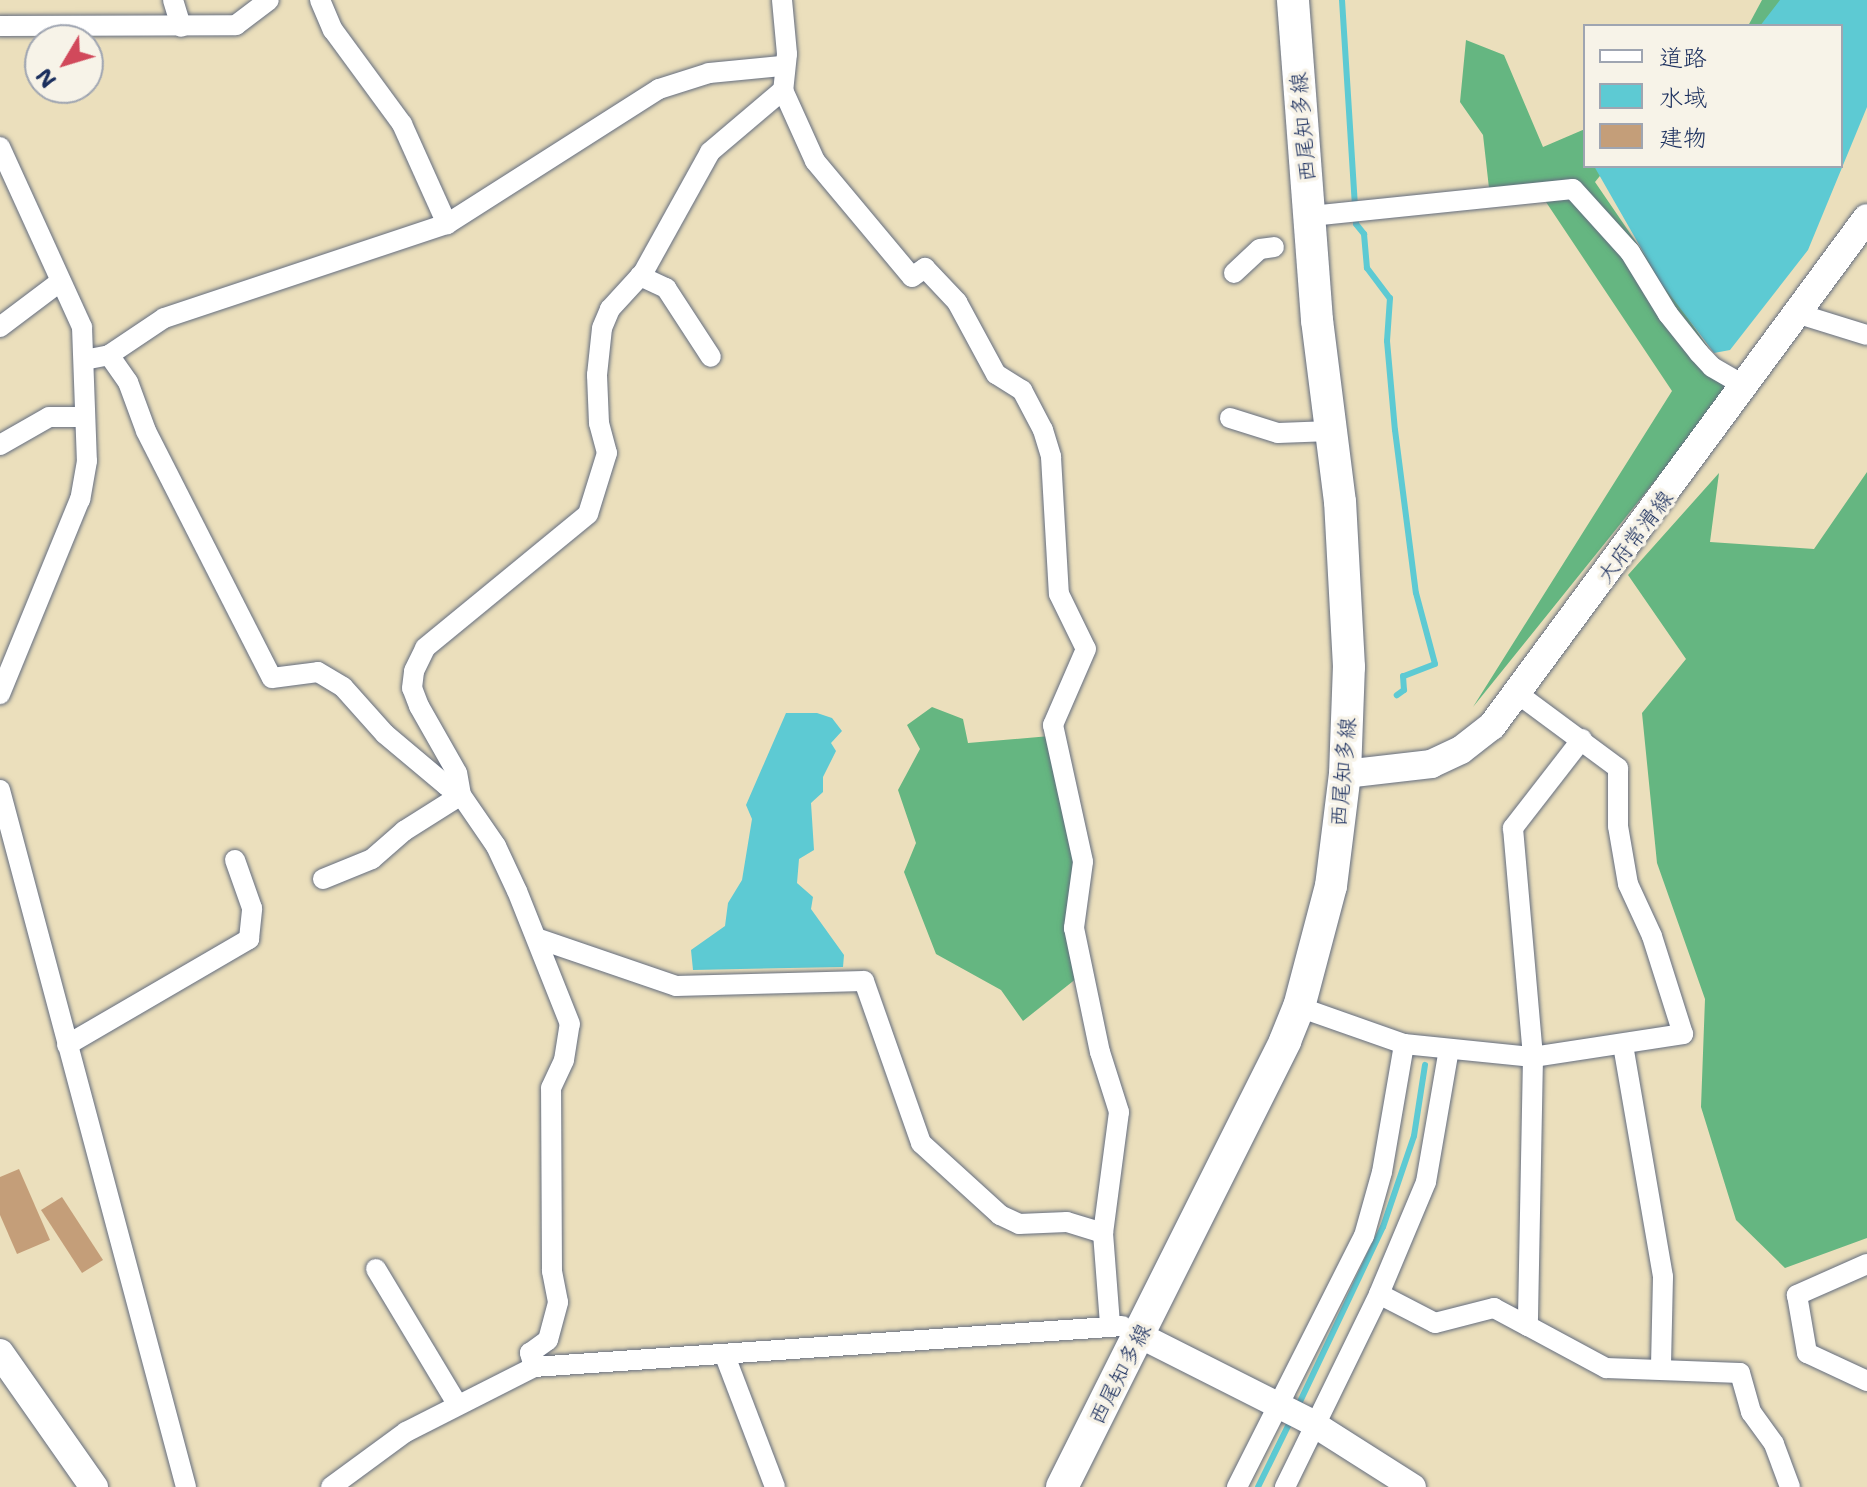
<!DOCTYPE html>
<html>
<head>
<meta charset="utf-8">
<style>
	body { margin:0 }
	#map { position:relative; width:1867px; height:1487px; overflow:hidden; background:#ebdfbc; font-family:"Shantell Sans","Klee One",sans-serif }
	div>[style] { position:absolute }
	.forest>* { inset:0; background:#65b681 }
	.water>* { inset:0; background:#5dcad3 }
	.stream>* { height:6px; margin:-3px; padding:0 3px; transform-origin:3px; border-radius:3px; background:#5dcad3 }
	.building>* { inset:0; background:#c49e79 }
	.roads { filter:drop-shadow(0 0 2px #646d7f) drop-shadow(0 0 2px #646d7f) }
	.minor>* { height:20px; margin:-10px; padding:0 10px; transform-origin:10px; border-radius:10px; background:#fff }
	.tertiary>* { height:26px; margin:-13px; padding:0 13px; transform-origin:13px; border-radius:13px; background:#fff }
	.secondary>* { height:28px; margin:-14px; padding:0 14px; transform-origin:14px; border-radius:14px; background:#fff }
	.primary>* { height:32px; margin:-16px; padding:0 16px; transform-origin:16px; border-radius:16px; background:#fff }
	span { translate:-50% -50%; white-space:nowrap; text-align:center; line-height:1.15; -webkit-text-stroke:7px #f7f3e8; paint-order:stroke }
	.street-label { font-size:22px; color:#1b2f5e }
	.legend { position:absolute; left:1583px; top:24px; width:260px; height:144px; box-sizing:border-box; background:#f7f3e8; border:2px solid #9fa5b1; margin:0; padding:10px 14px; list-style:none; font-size:24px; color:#1b2f5e }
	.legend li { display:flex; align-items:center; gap:16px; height:40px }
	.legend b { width:40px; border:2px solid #9fa5b1 }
	.north { position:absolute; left:24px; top:24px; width:80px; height:80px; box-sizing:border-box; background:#f7f3e8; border:2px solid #9fa5b1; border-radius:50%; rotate:232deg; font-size:22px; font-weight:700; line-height:32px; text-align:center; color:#1b2f5e }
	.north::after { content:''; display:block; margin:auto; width:28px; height:36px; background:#d1495b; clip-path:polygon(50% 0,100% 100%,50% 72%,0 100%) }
</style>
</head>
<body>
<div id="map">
	<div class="forest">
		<i style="clip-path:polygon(1762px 0,1818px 0,1794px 26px,1748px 26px)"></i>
		<i style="clip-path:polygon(1466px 40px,1504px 55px,1543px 147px,1585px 129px,1585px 166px,1608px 166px,1595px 182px,1733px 384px,1473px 707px,1672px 391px,1542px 196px,1490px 197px,1483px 135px,1460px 102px)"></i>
		<i style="clip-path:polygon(1867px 472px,1867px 1238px,1785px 1268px,1736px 1220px,1701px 1107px,1705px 999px,1657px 863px,1642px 713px,1686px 659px,1628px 575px,1719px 473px,1710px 542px,1814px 549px)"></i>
		<i style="clip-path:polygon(932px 707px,963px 719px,968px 743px,1050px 736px,1089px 848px,1077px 978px,1023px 1021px,1001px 990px,936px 954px,904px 872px,916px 843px,898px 790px,920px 749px,907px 725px)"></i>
	</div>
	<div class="water">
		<i style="clip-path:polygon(1780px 0,1867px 0,1867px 107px,1808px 250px,1730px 350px,1714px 353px,1661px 283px,1594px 166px,1841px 166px,1841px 26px,1760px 26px)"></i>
		<i style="clip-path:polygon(786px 713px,817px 713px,832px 718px,842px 731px,831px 743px,836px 751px,823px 777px,823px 792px,811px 803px,814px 850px,799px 859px,797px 883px,813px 897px,811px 909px,844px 955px,843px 967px,693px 970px,691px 950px,725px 926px,728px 903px,742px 880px,752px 819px,746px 805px)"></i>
	</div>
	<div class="stream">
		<i style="left:1342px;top:0;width:224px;rotate:86.4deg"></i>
		<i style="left:1356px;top:224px;width:13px;rotate:51deg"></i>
		<i style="left:1364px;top:234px;width:34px;rotate:85deg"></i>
		<i style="left:1367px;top:268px;width:38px;rotate:53deg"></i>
		<i style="left:1390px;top:298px;width:43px;rotate:94deg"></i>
		<i style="left:1387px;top:341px;width:89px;rotate:84.9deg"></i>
		<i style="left:1395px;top:430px;width:164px;rotate:82.7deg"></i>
		<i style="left:1416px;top:593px;width:73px;rotate:75deg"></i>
		<i style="left:1435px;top:664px;width:34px;rotate:159deg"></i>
		<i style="left:1403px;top:676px;width:14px;rotate:86deg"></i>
		<i style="left:1404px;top:690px;width:9px;rotate:144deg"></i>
		<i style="left:1297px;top:1408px;width:200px;rotate:-64.6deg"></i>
		<i style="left:1383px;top:1227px;width:96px;rotate:-71.2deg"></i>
		<i style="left:1414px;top:1136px;width:72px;rotate:-81.2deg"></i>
		<i style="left:1258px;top:1487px;width:77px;rotate:-63.8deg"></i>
	</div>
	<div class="building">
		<i style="clip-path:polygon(19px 1169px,50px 1240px,17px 1254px,0 1215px,0 1177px)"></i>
		<i style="clip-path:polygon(62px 1197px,103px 1260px,82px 1273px,41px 1210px)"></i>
	</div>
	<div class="roads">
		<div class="minor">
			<i style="left:173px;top:0;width:28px;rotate:73deg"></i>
			<i style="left:320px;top:0;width:33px;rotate:67deg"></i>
			<i style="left:333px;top:30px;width:117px;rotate:53.7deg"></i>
			<i style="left:402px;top:124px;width:110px;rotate:65.8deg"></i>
			<i style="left:782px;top:0;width:54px;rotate:84.7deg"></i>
			<i style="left:787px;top:54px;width:36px;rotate:96deg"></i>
			<i style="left:783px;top:90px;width:78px;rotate:65.7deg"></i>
			<i style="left:815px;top:161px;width:151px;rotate:50.1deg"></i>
			<i style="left:912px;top:277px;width:16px;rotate:-35deg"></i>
			<i style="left:925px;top:268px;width:47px;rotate:46.7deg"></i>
			<i style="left:957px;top:302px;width:82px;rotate:61.6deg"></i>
			<i style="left:996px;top:374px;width:31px;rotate:32deg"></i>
			<i style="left:1022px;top:390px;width:45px;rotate:62.3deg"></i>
			<i style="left:1043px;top:430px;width:28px;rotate:73deg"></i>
			<i style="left:1051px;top:457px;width:137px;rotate:86.7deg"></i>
			<i style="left:1059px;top:594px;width:61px;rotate:63.9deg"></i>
			<i style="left:1086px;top:649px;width:83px;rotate:113.5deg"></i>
			<i style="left:1053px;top:725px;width:140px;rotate:77.6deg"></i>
			<i style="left:1083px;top:862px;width:67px;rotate:97.8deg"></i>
			<i style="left:1074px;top:928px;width:127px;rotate:78.2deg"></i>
			<i style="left:1100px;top:1052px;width:63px;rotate:72.4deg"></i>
			<i style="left:1119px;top:1112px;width:122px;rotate:97.5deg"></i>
			<i style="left:1103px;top:1233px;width:91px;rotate:85.6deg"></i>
			<i style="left:0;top:26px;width:236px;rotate:-0.2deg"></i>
			<i style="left:236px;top:25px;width:41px;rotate:-37.1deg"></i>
			<i style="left:0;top:147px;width:198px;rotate:65.5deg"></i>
			<i style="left:82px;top:327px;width:134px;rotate:87.9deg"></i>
			<i style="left:87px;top:461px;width:39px;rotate:100deg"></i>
			<i style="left:80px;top:499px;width:211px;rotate:112.3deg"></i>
			<i style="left:1311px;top:216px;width:263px;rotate:-5.9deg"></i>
			<i style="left:1573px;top:189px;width:85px;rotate:47.9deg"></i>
			<i style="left:1630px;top:252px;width:73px;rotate:58.5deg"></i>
			<i style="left:1668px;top:314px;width:50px;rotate:51.5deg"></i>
			<i style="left:1699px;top:353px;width:19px;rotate:47deg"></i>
			<i style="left:1712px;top:367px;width:39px;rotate:30deg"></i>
			<i style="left:1234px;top:273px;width:35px;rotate:-43deg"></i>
			<i style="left:1260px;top:249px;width:14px;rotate:-8deg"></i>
			<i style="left:640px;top:276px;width:29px;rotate:25deg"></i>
			<i style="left:666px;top:288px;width:82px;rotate:56.9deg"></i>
			<i style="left:1799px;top:314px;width:71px;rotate:17.2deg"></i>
			<i style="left:0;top:327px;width:76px;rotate:-37deg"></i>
			<i style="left:109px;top:355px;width:66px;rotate:-33.9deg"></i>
			<i style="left:164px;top:318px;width:298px;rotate:-18.4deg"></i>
			<i style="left:447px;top:224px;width:251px;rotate:-32.5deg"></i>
			<i style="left:659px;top:89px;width:52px;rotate:-17.7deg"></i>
			<i style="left:709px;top:73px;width:73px;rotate:-5.5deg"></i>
			<i style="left:84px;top:360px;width:25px;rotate:-11deg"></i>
			<i style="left:109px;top:355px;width:33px;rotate:55deg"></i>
			<i style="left:128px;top:382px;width:52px;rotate:69.8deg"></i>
			<i style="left:146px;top:431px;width:277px;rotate:63deg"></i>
			<i style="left:272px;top:678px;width:46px;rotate:-7.4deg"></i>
			<i style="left:318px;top:672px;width:29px;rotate:31deg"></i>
			<i style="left:343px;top:687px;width:63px;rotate:48.2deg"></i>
			<i style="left:385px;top:734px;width:81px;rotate:40deg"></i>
			<i style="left:447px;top:786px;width:10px;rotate:6deg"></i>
			<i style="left:1230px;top:418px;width:50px;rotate:17.4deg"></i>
			<i style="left:1278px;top:433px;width:53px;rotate:-2.2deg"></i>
			<i style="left:0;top:445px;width:56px;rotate:-29.7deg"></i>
			<i style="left:49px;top:417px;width:34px"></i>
			<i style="left:1582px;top:739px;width:113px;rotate:127.8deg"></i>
			<i style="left:1513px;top:828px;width:230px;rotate:85deg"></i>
			<i style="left:1533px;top:1057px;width:269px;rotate:91.1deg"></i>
			<i style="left:1528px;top:1326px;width:89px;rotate:28.3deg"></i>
			<i style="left:1606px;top:1368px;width:134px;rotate:2.1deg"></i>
			<i style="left:1740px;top:1373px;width:41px;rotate:74.2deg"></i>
			<i style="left:1751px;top:1412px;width:39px;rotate:54deg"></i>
			<i style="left:1774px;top:1444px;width:46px;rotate:69.6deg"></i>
			<i style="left:0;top:790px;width:721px;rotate:75.06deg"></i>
			<i style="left:323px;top:879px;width:53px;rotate:-22.2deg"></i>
			<i style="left:372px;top:859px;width:43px;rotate:-41.2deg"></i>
			<i style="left:404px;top:831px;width:67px;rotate:-32.3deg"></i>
			<i style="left:539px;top:939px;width:145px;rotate:18.9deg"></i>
			<i style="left:676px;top:986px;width:188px;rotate:-1.5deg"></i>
			<i style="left:864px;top:981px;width:172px;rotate:70.6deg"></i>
			<i style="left:921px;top:1143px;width:107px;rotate:42.3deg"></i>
			<i style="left:1000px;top:1215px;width:21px;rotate:25deg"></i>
			<i style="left:1019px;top:1224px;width:48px;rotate:-2.4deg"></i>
			<i style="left:1067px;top:1222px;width:38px;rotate:17deg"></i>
			<i style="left:1299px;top:1007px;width:111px;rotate:19.4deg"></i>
			<i style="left:1404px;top:1044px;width:130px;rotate:5.8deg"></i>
			<i style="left:1533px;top:1057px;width:152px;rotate:-8.7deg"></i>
			<i style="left:1683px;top:1034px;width:103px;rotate:-107.6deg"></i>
			<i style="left:1652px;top:936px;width:57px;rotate:-114.8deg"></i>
			<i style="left:1628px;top:884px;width:59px;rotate:-99.8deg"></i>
			<i style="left:1618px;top:826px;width:58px;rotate:-90deg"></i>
			<i style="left:1618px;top:768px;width:124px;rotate:-143.5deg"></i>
			<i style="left:67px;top:1045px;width:211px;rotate:-30.2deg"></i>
			<i style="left:249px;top:939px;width:31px;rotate:-84deg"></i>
			<i style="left:252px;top:908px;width:51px;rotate:-109.5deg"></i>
			<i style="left:1623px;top:1045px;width:235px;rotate:80.2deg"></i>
			<i style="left:1663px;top:1277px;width:91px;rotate:91.3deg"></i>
			<i style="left:1867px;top:1264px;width:77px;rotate:156.1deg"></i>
			<i style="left:1797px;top:1295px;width:59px;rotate:80.2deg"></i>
			<i style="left:1807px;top:1353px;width:66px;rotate:25deg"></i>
			<i style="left:376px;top:1269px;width:157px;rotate:59deg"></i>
			<i style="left:1379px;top:1294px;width:63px;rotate:27.4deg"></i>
			<i style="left:1435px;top:1323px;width:61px;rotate:-14.3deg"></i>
			<i style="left:1494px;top:1308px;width:38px;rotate:28deg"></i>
			<i style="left:725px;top:1356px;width:140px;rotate:69.1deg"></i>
			<i style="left:534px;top:1367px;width:15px;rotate:-106deg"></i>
			<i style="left:530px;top:1353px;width:22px;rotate:-36deg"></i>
			<i style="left:548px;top:1340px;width:39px;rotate:-75deg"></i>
			<i style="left:558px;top:1302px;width:32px;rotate:-101deg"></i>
			<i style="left:552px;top:1271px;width:183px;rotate:-90.3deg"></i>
			<i style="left:551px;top:1088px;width:31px;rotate:-65deg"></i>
			<i style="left:564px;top:1060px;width:36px;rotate:-81deg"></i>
			<i style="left:570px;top:1024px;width:143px;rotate:-111.7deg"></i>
			<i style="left:517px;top:891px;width:50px;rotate:-115deg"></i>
			<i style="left:496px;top:846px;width:62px;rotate:-124.5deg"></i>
			<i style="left:461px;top:795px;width:22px;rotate:-100deg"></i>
			<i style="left:457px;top:773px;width:77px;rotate:-119.6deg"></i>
			<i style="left:419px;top:706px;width:19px;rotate:-111deg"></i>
			<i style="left:412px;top:688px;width:17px;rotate:-83deg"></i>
			<i style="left:414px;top:671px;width:25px;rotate:-64deg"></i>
			<i style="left:425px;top:648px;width:211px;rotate:-39.4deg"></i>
			<i style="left:588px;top:514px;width:64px;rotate:-72.7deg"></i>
			<i style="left:607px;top:453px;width:31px;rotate:-105deg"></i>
			<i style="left:599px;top:423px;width:48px;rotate:-92.4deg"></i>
			<i style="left:597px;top:375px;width:47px;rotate:-83.9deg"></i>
			<i style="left:602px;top:328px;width:21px;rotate:-67deg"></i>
			<i style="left:610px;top:309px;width:49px;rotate:-47.5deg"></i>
			<i style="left:643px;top:273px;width:138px;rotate:-61deg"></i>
			<i style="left:710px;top:152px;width:96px;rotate:-40.3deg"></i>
			<i style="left:331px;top:1487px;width:93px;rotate:-36.3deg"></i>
			<i style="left:406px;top:1432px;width:144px;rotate:-26.9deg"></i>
			<i style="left:534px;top:1367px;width:590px;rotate:-3.98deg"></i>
			<i style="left:1237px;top:1487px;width:281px;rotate:-63.2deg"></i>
			<i style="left:1364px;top:1236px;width:66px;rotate:-74.3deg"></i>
			<i style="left:1382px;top:1172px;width:130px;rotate:-80.2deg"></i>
			<i style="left:1285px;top:1487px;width:215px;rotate:-64deg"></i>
			<i style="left:1379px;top:1294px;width:121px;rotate:-67.2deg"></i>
			<i style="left:1426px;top:1182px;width:135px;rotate:-80.2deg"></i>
		</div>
		<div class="tertiary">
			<i style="left:1139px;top:1335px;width:191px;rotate:26.8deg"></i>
			<i style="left:1309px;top:1421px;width:123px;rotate:32.4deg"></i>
		</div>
		<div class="secondary">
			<i style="left:1345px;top:774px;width:87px;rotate:-6.6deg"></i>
			<i style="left:1431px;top:764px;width:33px;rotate:-25deg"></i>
			<i style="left:1461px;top:750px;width:39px;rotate:-38deg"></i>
			<i style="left:1492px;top:726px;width:631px;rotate:-53.57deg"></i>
			<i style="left:0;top:1353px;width:164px;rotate:55deg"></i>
		</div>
		<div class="primary">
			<i style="left:1062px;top:1487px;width:499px;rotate:-63.4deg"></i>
			<i style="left:1285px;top:1041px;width:37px;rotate:-68deg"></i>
			<i style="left:1299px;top:1007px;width:125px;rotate:-75.2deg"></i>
			<i style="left:1331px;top:886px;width:113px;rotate:-82.9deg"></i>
			<i style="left:1345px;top:774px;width:107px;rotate:-87.9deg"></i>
			<i style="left:1349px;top:667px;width:165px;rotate:-93.1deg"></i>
			<i style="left:1340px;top:502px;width:183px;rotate:-97.2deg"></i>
			<i style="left:1317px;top:320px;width:321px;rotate:-94.3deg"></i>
		</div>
	</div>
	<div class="street-label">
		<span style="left:1303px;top:127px;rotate:-95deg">西尾知多線</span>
		<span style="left:1635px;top:537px;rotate:-53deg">大府常滑線</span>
		<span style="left:1343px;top:772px;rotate:-85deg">西尾知多線</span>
		<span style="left:1120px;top:1374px;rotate:-63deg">西尾知多線</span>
	</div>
	<ul class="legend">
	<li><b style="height:10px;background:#fff"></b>道路</li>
	<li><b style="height:22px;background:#5dcad3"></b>水域</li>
	<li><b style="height:22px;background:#c49e79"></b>建物</li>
	</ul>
	<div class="north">N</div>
</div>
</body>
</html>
